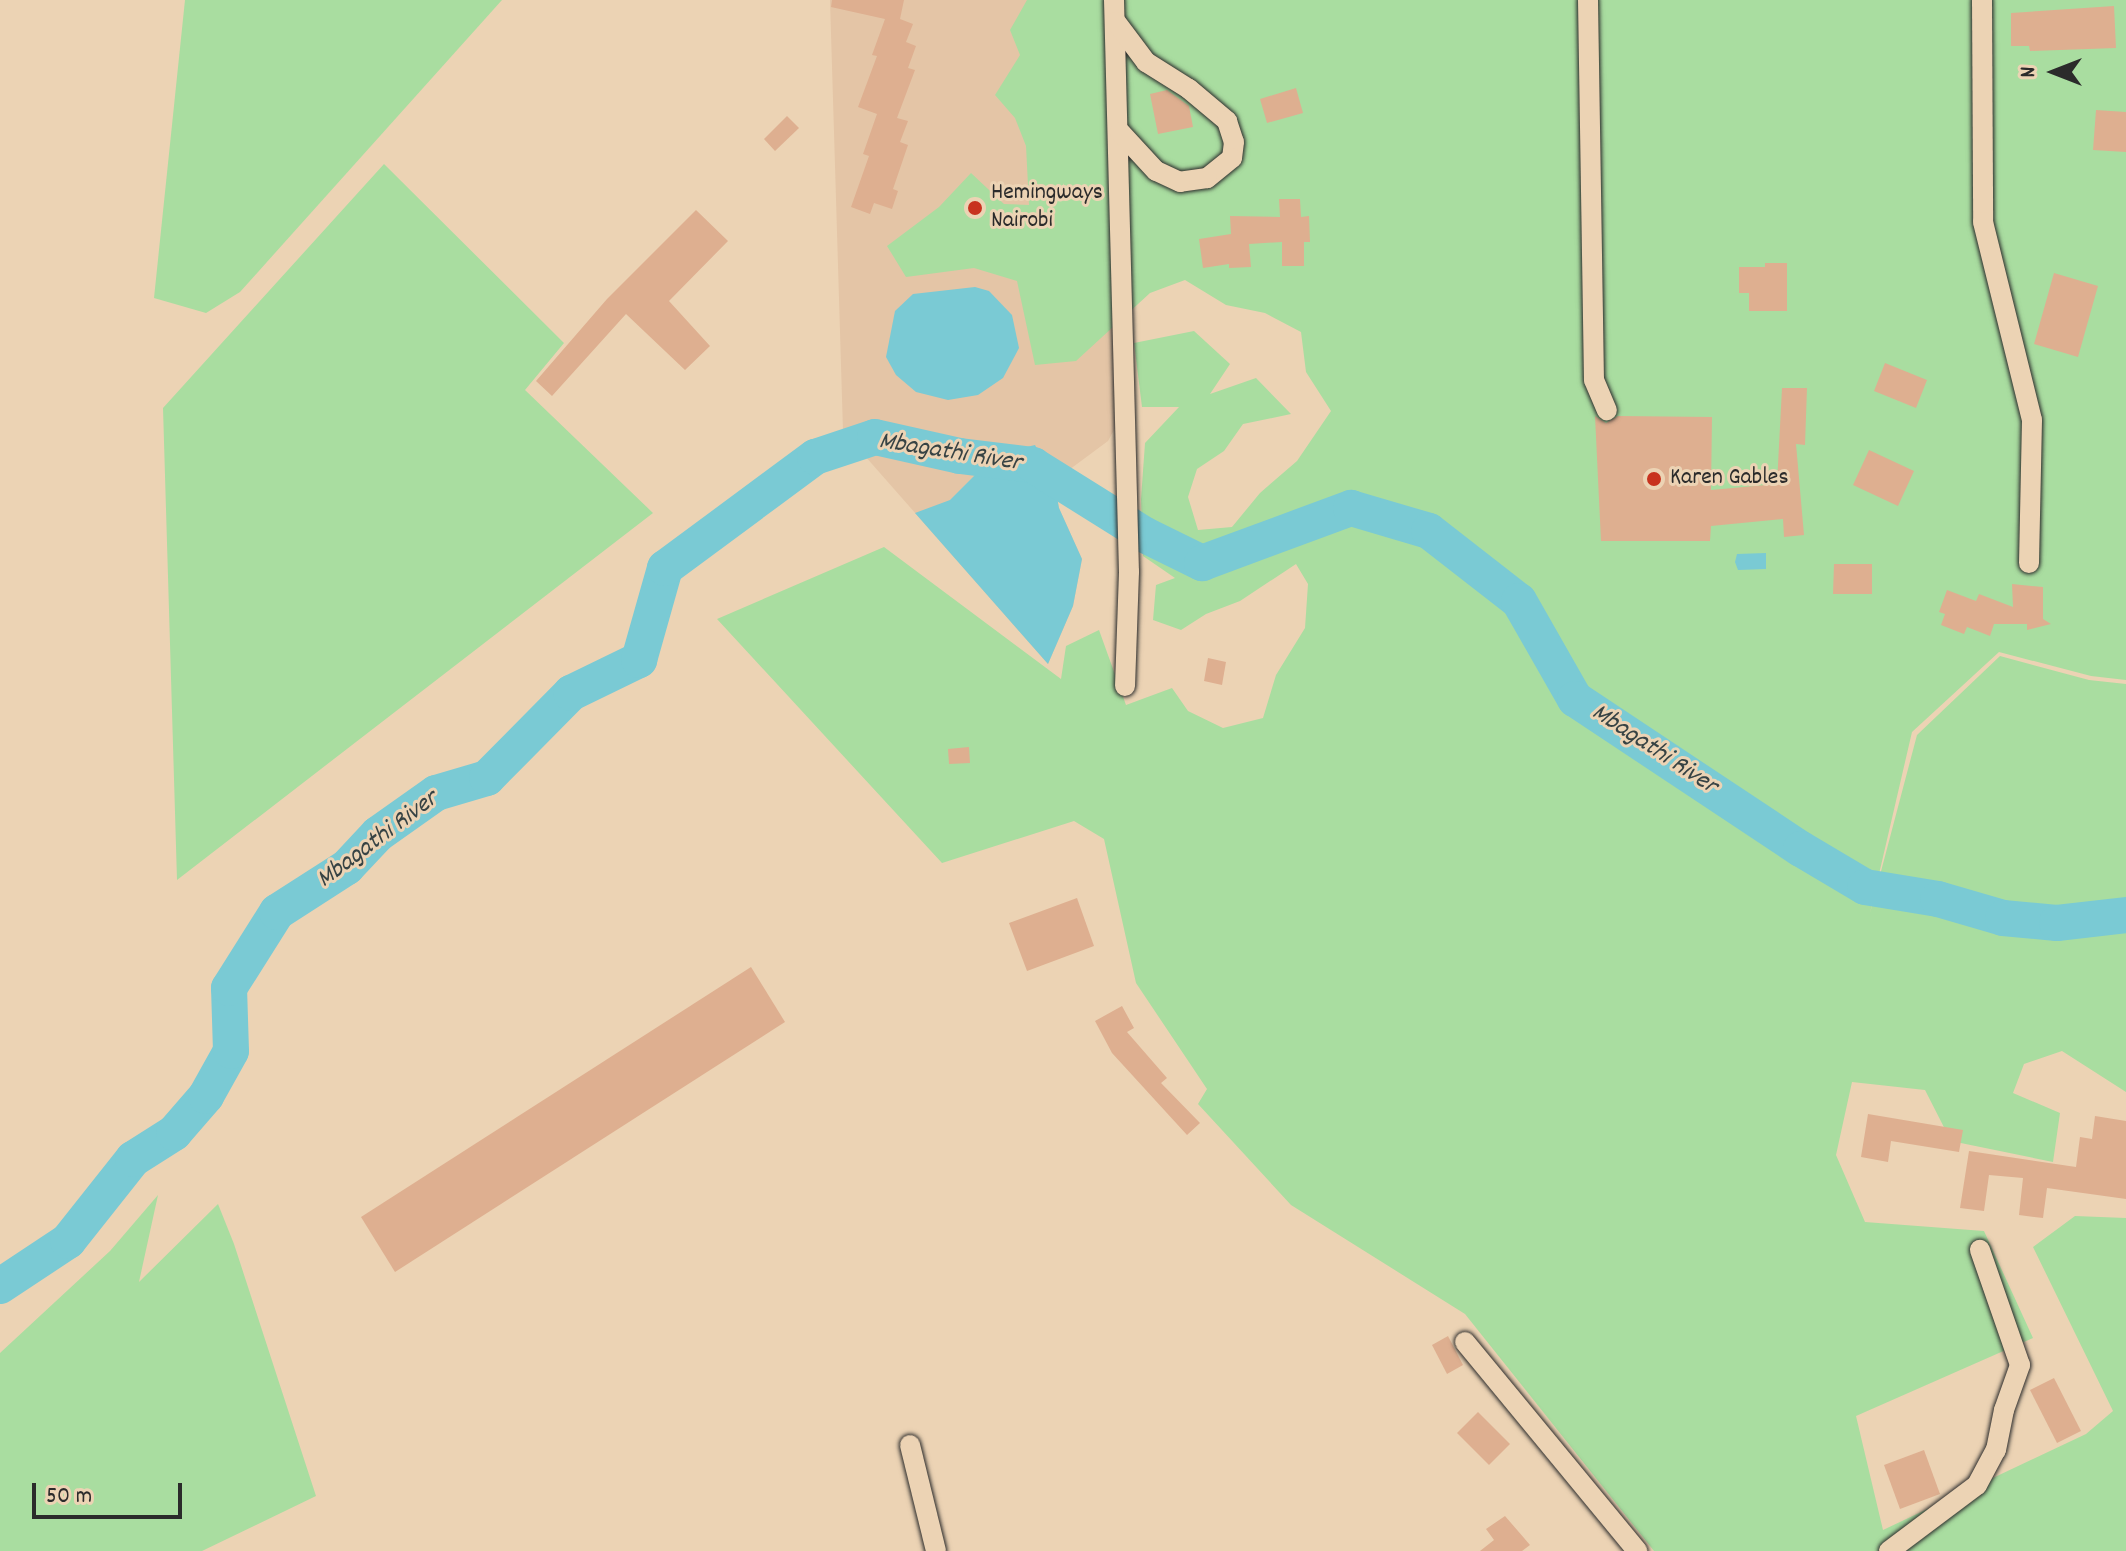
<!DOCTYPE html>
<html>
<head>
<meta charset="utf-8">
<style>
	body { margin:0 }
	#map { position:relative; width:2126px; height:1551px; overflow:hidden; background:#ecd3b4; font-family:Dekko,sans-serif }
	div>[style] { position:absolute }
	.built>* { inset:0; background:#e4c5a6 }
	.green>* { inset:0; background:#a9dda0 }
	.water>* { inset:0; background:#7acad4 }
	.river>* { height:36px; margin:-18px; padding:0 18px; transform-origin:18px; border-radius:18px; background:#7acad4 }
	.building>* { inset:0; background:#deaf90 }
	.roads { filter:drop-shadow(0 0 2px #2b2b2b) drop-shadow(0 0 2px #2b2b2b) }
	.minor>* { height:20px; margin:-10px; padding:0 10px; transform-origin:10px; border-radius:10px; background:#ecd3b4 }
	.dots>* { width:22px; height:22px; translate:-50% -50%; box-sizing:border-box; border:4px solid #ecd3b4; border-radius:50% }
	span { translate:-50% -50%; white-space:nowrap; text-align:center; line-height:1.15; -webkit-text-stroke:6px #ecd3b4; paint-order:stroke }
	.poi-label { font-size:24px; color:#2b2b2b }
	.left { translate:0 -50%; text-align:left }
	.water-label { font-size:26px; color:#374344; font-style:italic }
	.north { position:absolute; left:2014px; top:32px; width:80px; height:80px; -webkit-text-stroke:6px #ecd3b4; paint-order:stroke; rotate:270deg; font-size:22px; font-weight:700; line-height:32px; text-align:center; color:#2b2b2b }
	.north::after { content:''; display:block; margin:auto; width:28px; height:36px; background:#2b2b2b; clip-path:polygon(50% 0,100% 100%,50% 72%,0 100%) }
	.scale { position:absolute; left:32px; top:1483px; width:150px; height:36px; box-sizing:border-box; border:4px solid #2b2b2b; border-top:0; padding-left:10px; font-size:24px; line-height:28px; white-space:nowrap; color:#2b2b2b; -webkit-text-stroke:6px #ecd3b4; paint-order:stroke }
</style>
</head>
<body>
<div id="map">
	<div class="built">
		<i style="clip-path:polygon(830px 0,1107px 0,1121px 417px,1108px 441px,1054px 481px,1059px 508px,1082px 559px,1073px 606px,1048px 664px,843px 431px)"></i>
	</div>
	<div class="green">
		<i style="clip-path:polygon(185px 0,502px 0,240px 292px,206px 313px,154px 298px)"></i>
		<i style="clip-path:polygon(1027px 0,2126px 0,2126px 680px,2091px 676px,1999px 652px,1912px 732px,1870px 913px,1917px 735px,2000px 656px,2089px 680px,2126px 684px,2126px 1092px,2062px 1051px,2024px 1064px,2013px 1093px,2060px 1113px,2053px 1162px,1951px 1141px,1925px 1090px,1852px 1082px,1836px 1155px,1865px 1222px,1984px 1231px,2033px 1338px,1856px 1416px,1883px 1530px,2086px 1434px,2113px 1411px,2033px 1247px,2075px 1216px,2126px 1218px,2126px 1551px,1654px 1551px,1465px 1314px,1291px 1205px,1198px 1104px,1207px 1089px,1136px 983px,1104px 839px,1074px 821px,942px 863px,717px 619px,884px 547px,1061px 679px,1066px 646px,1099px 630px,1126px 705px,1172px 688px,1188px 711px,1223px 728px,1263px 718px,1276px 675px,1305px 628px,1308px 584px,1296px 564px,1240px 601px,1206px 614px,1181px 630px,1153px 620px,1156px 585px,1175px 578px,1143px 556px,1141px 499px,1145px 443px,1179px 407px,1142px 407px,1134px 343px,1194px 331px,1230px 364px,1210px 394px,1256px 378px,1291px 414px,1243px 424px,1224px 451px,1197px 469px,1188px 497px,1198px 530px,1232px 527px,1260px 493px,1297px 461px,1331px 411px,1306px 372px,1301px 332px,1265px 313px,1226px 305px,1185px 280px,1150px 293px,1076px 361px,1035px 365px,1017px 281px,974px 268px,906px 277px,887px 246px,939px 207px,971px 173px,1004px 204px,1029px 205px,1026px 146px,1015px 118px,995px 95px,1020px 55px,1010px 30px)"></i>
		<i style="clip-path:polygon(384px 164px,564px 343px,525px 390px,653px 513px,177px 880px,163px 408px)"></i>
		<i style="clip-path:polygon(158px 1195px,139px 1282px,218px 1204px,234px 1244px,316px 1496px,202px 1551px,0 1551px,0 1353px,110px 1251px)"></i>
	</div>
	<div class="water">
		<i style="clip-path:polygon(975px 287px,989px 291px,1012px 315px,1019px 348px,1003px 378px,978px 395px,948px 400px,916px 392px,896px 375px,886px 357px,895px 311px,913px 294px)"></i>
		<i style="clip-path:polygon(1035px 445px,1054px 481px,1059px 508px,1082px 559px,1073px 606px,1048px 664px,915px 513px,950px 500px,996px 454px)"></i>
		<i style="clip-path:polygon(1766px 553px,1766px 569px,1738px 570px,1735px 562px,1737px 554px)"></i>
	</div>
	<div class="river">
		<i style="left:0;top:1286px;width:82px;rotate:-33.5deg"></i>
		<i style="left:68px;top:1241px;width:105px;rotate:-51.6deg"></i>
		<i style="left:133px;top:1159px;width:49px;rotate:-32.4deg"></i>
		<i style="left:174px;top:1133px;width:49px;rotate:-49.1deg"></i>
		<i style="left:206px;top:1096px;width:51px;rotate:-60.9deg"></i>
		<i style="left:231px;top:1051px;width:63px;rotate:-91.8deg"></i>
		<i style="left:229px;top:988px;width:90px;rotate:-57.7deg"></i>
		<i style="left:277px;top:912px;width:83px;rotate:-32.7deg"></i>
		<i style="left:347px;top:867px;width:45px;rotate:-46.8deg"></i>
		<i style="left:378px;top:834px;width:71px;rotate:-35.3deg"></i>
		<i style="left:436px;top:793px;width:53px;rotate:-16.4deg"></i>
		<i style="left:487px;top:778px;width:120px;rotate:-45.3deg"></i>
		<i style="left:571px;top:693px;width:76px;rotate:-25.9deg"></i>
		<i style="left:639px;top:660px;width:96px;rotate:-74.2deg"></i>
		<i style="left:665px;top:568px;width:187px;rotate:-36.5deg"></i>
		<i style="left:815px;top:457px;width:63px;rotate:-18.4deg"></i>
		<i style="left:875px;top:437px;width:87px;rotate:12.6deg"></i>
		<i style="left:960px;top:456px;width:74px;rotate:7deg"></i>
		<i style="left:1033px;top:465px;width:132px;rotate:32deg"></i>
		<i style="left:1145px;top:535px;width:64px;rotate:26.2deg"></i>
		<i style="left:1202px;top:563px;width:159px;rotate:-20.3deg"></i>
		<i style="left:1351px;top:508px;width:81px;rotate:16.4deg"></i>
		<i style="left:1429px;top:531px;width:114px;rotate:37.9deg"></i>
		<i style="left:1519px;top:601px;width:113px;rotate:60.3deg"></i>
		<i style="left:1575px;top:699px;width:271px;rotate:33.6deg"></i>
		<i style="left:1801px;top:849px;width:74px;rotate:30.7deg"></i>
		<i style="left:1865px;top:887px;width:74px;rotate:9.3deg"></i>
		<i style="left:1938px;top:899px;width:68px;rotate:16.3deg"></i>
		<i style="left:2003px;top:918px;width:54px;rotate:5.3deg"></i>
		<i style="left:2057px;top:923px;width:69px;rotate:-6.6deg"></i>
	</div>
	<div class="building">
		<i style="clip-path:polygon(832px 0,904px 0,900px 19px,913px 24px,906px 42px,916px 46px,908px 68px,915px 70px,897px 118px,908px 121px,900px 142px,908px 145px,893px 189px,898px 191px,892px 209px,874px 203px,870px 214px,851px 207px,869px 156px,863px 154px,877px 114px,858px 107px,877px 56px,872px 55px,885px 19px,831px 7px)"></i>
		<i style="clip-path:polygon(2114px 6px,2116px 48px,2030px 51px,2029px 46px,2011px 46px,2011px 13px)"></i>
		<i style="clip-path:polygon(1296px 88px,1303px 113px,1267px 123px,1260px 99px)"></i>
		<i style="clip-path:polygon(1167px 90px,1189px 106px,1193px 127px,1158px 134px,1150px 94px)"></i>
		<i style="clip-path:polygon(2096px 110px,2126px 112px,2126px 152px,2093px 150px)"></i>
		<i style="clip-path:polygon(787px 116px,799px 128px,775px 151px,764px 139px)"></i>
		<i style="clip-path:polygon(1279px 199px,1300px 199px,1301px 217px,1309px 216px,1310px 242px,1304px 242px,1304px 266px,1282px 266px,1282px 242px,1249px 244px,1251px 267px,1229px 268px,1229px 264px,1203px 268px,1199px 239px,1231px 234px,1230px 216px,1280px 217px)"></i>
		<i style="clip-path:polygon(696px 210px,728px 241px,669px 301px,710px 346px,685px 370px,626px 314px,552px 396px,536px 381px,607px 299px)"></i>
		<i style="clip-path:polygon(1765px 263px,1787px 263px,1787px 311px,1749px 311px,1749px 293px,1739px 293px,1739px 267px,1765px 267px)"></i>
		<i style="clip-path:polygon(2054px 273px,2098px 286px,2078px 357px,2034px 344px)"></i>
		<i style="clip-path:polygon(1885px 363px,1927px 380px,1916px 408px,1874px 391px)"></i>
		<i style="clip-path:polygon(1782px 388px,1807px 388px,1805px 445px,1796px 444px,1804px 535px,1784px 537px,1783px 519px,1711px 526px,1710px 541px,1601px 541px,1595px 416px,1606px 423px,1618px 416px,1712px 417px,1711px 490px,1777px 484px)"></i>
		<i style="clip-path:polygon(1869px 450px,1914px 471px,1898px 506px,1853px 485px)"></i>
		<i style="clip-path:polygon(1834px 564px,1872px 564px,1872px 594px,1833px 594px)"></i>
		<i style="clip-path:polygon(2012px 584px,2043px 587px,2043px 619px,2051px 624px,2027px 630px,2027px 624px,1994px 624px,1990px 636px,1967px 627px,1964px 634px,1941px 625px,1945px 614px,1939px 612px,1947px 590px,1976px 601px,1979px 594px,2013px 607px)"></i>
		<i style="clip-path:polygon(1208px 658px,1226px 662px,1222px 685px,1204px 681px)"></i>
		<i style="clip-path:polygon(969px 747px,970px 763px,949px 764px,948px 749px)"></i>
		<i style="clip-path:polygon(1077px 898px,1094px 946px,1027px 971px,1009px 923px)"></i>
		<i style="clip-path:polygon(751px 967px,785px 1022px,395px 1272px,361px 1217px)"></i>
		<i style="clip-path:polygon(1122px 1006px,1134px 1028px,1127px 1032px,1167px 1078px,1161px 1083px,1200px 1123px,1187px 1135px,1112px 1053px,1095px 1021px)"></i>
		<i style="clip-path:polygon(1868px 1114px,1963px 1130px,1959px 1152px,1891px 1141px,1888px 1162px,1861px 1157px)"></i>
		<i style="clip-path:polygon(2095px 1116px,2126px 1121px,2126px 1199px,2047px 1188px,2043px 1218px,2019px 1215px,2023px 1178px,1989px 1175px,1984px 1211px,1960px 1208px,1969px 1151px,2076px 1167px,2080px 1137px,2092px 1139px)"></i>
		<i style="clip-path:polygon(1448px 1336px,1463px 1365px,1447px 1374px,1432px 1345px)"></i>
		<i style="clip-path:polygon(2054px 1378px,2081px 1431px,2057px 1443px,2030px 1390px)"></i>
		<i style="clip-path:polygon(1478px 1412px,1510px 1444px,1489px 1465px,1457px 1433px)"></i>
		<i style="clip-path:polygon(1924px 1450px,1940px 1494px,1900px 1509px,1884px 1465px)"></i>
		<i style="clip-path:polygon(1505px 1516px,1530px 1545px,1522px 1551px,1480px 1551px,1494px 1540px,1486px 1529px)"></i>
	</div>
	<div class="roads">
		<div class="minor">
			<i style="left:1114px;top:0;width:572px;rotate:88.5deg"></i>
			<i style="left:1129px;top:572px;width:114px;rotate:92deg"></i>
			<i style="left:1588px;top:0;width:380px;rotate:89.1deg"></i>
			<i style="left:1594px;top:380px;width:33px;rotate:67deg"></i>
			<i style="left:1982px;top:0;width:222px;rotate:89.7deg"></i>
			<i style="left:1983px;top:222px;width:204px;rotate:76.1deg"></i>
			<i style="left:2032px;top:420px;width:143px;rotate:91.2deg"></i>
			<i style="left:1116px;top:22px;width:50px;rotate:53.1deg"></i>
			<i style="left:1146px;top:62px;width:51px;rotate:32.1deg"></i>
			<i style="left:1189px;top:89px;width:50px;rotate:40.1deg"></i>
			<i style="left:1227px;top:121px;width:22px;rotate:72deg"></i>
			<i style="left:1234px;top:142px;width:16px;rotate:97deg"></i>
			<i style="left:1232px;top:158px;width:32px;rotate:141deg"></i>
			<i style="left:1207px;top:178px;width:27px;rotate:172deg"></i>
			<i style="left:1180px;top:182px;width:26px;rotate:-155deg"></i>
			<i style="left:1156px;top:171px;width:53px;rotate:-132.7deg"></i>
			<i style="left:1465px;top:1342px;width:271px;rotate:50.5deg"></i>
			<i style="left:910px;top:1445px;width:109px;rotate:76.2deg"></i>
			<i style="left:1889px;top:1551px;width:110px;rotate:-36.9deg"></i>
			<i style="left:1977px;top:1485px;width:40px;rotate:-62deg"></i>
			<i style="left:1996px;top:1450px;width:41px;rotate:-78.7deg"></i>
			<i style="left:2004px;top:1410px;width:48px;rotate:-70.4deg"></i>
			<i style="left:2020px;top:1365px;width:122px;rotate:-109.2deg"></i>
		</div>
	</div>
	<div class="dots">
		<i style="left:975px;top:208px;background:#c8321e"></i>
		<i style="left:1654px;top:479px;background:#c8321e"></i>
	</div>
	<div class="poi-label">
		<span class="left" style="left:991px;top:208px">Hemingways<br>Nairobi</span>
		<span class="left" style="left:1670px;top:479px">Karen Gables</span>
	</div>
	<div class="water-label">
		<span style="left:950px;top:453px;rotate:9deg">Mbagathi River</span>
		<span style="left:1654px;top:750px;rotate:33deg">Mbagathi River</span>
		<span style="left:378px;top:840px;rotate:-37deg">Mbagathi River</span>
	</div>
	<div class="north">N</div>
	<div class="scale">50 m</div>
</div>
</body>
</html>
